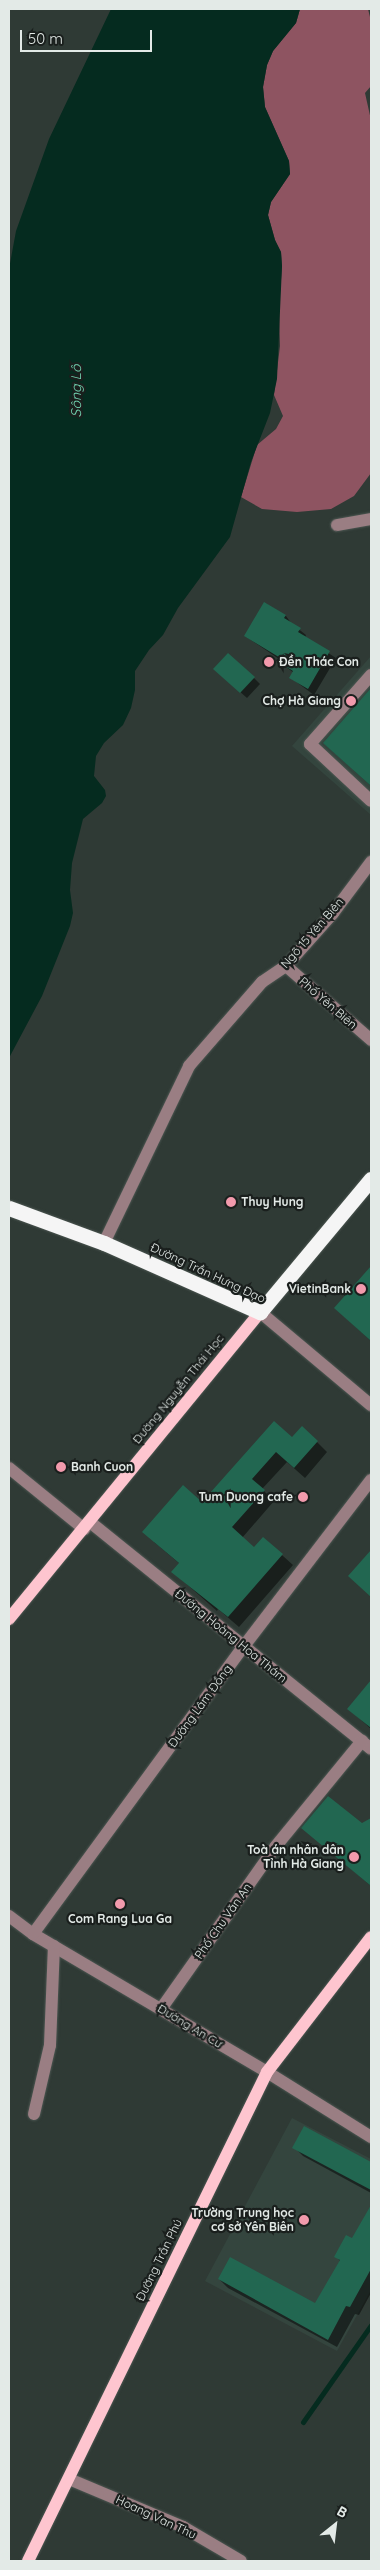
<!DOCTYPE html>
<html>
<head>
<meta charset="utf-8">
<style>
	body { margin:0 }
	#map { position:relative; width:380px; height:2570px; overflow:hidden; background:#2f3a35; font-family:Quicksand,sans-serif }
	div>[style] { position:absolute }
	.built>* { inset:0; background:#34453e }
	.forest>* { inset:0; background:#8e5461 }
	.water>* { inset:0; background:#052b1f }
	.shadow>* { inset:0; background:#0007 }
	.stream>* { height:5px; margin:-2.5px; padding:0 2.5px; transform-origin:2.5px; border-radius:2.5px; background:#052b1f }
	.building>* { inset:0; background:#226751 }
	.roads { filter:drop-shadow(0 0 1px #4c5651) drop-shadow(0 0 1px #4c5651) }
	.minor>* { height:12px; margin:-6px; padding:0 6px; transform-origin:6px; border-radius:6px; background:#9a7e83 }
	.major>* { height:12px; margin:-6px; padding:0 6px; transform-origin:6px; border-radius:6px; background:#fec5cf }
	.highway>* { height:15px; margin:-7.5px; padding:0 7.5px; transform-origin:7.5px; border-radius:7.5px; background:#f5f5f5 }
	.dots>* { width:14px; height:14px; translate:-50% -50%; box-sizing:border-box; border:2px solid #1a1f1d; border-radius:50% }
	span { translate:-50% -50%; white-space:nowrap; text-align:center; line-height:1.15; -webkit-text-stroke:4.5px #1a1f1d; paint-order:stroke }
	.poi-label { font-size:12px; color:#e3eae7; font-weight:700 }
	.left { translate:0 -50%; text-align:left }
	.right { translate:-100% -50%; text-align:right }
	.street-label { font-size:12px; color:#e3eae7 }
	.water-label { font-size:14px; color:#71d4b1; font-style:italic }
	.frame { position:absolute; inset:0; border:10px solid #e3eae7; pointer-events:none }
	.north { position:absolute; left:310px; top:2500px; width:50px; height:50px; -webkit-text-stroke:4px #1a1f1d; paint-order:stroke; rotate:29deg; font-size:14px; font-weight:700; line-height:20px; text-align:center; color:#e3eae7 }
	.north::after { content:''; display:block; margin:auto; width:18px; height:22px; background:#e3eae7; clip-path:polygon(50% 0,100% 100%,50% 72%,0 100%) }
	.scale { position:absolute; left:20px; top:30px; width:132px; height:22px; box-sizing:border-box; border:2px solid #e3eae7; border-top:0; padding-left:6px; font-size:15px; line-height:18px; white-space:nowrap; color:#e3eae7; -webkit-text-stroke:4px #1a1f1d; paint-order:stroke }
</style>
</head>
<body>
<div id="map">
	<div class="built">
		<i style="clip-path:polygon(371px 656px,371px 815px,292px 746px)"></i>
		<i style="clip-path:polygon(292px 2118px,371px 2159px,371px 2290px,337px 2351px,205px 2281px)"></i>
	</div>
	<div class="forest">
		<i style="clip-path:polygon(300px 9px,368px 9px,371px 21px,371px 86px,365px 93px,371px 120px,371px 473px,354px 496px,331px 509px,297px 512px,262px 509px,241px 497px,257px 445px,276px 429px,283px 416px,274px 395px,280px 346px,279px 308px,282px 266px,281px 252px,275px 240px,268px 215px,271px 202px,290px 174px,289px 161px,265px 107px,263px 87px,267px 65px,273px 51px,296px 23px)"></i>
	</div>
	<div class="water">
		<i style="clip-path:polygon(111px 9px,300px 9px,296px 23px,273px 51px,267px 65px,263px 87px,265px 107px,289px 161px,290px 174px,271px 202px,268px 215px,275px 240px,281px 252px,282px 266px,277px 379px,270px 413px,251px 462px,230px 537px,178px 608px,163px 635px,149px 650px,135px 671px,135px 690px,131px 708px,123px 725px,104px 743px,96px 756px,94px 776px,105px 790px,106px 796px,102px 803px,83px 819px,72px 863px,70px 890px,73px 913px,70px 926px,42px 996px,9px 1058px,9px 269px,16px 231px,49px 139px)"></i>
	</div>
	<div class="shadow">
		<i style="clip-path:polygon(265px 603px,286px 616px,291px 623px,306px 635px,305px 638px,336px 658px,314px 695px,291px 678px,294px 673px,281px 663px,282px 661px,245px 636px)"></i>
		<i style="clip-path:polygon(221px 675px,254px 678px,260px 684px,247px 698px)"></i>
		<i style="clip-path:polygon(371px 690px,371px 786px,324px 743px)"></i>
		<i style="clip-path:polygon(370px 1270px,371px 1271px,371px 1341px,347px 1319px)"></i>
		<i style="clip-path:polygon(292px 1439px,317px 1442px,327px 1452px,305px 1478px,287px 1462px,262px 1489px,274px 1501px,242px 1538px,255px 1549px,263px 1538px,293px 1565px,239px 1627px,218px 1609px,217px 1611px,173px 1572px,180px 1564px,154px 1542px,202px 1503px)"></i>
		<i style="clip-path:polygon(371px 1682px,371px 1729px,349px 1709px)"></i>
		<i style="clip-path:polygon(371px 1820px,371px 1886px,303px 1828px,361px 1824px)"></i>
		<i style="clip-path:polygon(305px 2128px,371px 2164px,371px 2193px,303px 2156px,294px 2147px)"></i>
		<i style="clip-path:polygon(371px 2207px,371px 2293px,359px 2315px,355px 2314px,337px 2347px,228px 2288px,219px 2279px,316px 2305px,340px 2261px,336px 2256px,353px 2240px)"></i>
	</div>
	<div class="stream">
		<i style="left:303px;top:2422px;width:118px;rotate:-55deg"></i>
	</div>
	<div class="building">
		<i style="clip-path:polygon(264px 602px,286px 615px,284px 618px,301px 628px,298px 632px,330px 651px,308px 689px,289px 678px,293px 671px,280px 663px,282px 659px,244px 636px)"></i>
		<i style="clip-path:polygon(228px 653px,255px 677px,240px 693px,213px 669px)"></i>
		<i style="clip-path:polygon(371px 688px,371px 786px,323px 743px)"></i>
		<i style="clip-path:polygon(371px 1266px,371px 1341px,334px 1308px)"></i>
		<i style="clip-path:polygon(274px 1421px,292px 1437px,302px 1426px,318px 1441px,294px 1468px,276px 1452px,252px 1479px,265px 1490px,232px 1527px,254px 1547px,263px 1537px,283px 1554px,228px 1617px,171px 1572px,179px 1563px,142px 1532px,183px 1485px,202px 1502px)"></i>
		<i style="clip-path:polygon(371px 1550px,371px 1597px,348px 1576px)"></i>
		<i style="clip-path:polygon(371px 1680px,371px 1728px,347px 1709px)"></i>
		<i style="clip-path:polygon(328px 1796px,362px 1823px,371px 1818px,371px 1886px,301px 1828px)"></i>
		<i style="clip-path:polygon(304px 2126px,371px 2162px,371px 2190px,292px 2148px)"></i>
		<i style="clip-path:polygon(371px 2205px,371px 2269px,350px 2307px,346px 2306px,328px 2340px,218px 2279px,230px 2257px,315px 2303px,340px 2260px,334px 2257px,346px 2235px,352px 2238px)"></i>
	</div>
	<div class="roads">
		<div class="minor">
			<i style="left:337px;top:525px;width:35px;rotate:-10deg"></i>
			<i style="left:371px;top:675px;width:92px;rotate:131.5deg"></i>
			<i style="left:310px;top:744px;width:83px;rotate:43.1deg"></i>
			<i style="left:286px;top:966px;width:113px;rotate:41deg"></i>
			<i style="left:104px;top:1243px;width:196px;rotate:-64.3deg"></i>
			<i style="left:189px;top:1066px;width:111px;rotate:-49deg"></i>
			<i style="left:262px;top:982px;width:29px;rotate:-34deg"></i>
			<i style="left:286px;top:966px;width:71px;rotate:-48.4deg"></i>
			<i style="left:333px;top:913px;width:64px;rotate:-53.3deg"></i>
			<i style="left:260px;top:1312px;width:145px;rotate:40deg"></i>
			<i style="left:9px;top:1468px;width:97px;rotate:39.1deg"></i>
			<i style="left:90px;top:1522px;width:361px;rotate:38.9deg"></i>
			<i style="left:9px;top:1916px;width:30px;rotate:37deg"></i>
			<i style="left:33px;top:1934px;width:272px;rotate:30.5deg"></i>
			<i style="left:267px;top:2072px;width:123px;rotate:32deg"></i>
			<i style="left:33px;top:1934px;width:357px;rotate:-53.8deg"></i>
			<i style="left:244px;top:1646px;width:209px;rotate:-52.6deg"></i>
			<i style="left:161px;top:2009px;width:199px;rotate:-54.8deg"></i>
			<i style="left:276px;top:1846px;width:136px;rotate:-50.7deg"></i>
			<i style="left:34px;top:2114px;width:71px;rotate:-76.9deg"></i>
			<i style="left:50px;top:2045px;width:99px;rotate:-87.7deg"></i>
			<i style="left:69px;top:2479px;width:124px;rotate:22.8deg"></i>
			<i style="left:183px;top:2527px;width:67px;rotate:30.4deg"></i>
		</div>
		<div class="major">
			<i style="left:9px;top:1619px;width:397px;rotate:-50.7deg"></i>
			<i style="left:28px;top:2561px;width:544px;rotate:-63.95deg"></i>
			<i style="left:267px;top:2072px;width:170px;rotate:-52.4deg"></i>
		</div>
		<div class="highway">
			<i style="left:9px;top:1208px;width:101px;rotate:20.2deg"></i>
			<i style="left:104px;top:1243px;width:171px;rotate:23.9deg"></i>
			<i style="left:260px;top:1312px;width:173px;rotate:-50.2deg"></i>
		</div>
	</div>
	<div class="dots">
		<i style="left:269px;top:662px;background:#f29aac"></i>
		<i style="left:351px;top:701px;background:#f29aac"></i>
		<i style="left:231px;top:1202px;background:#f29aac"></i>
		<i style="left:361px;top:1289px;background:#f29aac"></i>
		<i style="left:61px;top:1467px;background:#f29aac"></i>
		<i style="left:303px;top:1497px;background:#f29aac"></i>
		<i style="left:354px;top:1857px;background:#f29aac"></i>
		<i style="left:120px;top:1904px;background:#f29aac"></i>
		<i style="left:304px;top:2220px;background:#f29aac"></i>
	</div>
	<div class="poi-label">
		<span class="left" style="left:279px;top:662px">Đền Thác Con</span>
		<span class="right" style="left:341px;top:701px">Chợ Hà Giang</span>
		<span class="left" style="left:241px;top:1202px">Thuy Hung</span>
		<span class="right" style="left:351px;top:1289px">VietinBank</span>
		<span class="left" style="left:71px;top:1467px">Banh Cuon</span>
		<span class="right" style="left:293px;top:1497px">Tum Duong cafe</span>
		<span class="right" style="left:344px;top:1857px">Toà án nhân dân<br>Tỉnh Hà Giang</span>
		<span style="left:120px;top:1919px">Com Rang Lua Ga</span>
		<span class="right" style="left:294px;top:2220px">Trường Trung học<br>cơ sở Yên Biên</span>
	</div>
	<div class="street-label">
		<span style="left:312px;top:933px;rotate:-49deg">Ngõ 15 Yên Biên</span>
		<span style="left:328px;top:1003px;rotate:41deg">Phố Yên Biên</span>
		<span style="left:208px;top:1273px;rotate:25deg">Đường Trần Hưng Đạo</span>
		<span style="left:178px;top:1389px;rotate:-51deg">Đường Nguyễn Thái Học</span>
		<span style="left:231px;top:1636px;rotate:39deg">Đường Hoàng Hoa Thám</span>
		<span style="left:200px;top:1706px;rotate:-54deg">Đường Lâm Đồng</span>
		<span style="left:223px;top:1921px;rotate:-55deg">Phố Chu Văn An</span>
		<span style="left:190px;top:2026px;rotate:31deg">Đường An Cư</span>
		<span style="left:159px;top:2260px;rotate:-64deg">Đường Trần Phú</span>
		<span style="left:156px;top:2517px;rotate:25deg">Hoang Van Thu</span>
	</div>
	<div class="water-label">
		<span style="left:76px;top:391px;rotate:-90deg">Sông Lô</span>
	</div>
	<div class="frame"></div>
	<div class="north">B</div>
	<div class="scale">50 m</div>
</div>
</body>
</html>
